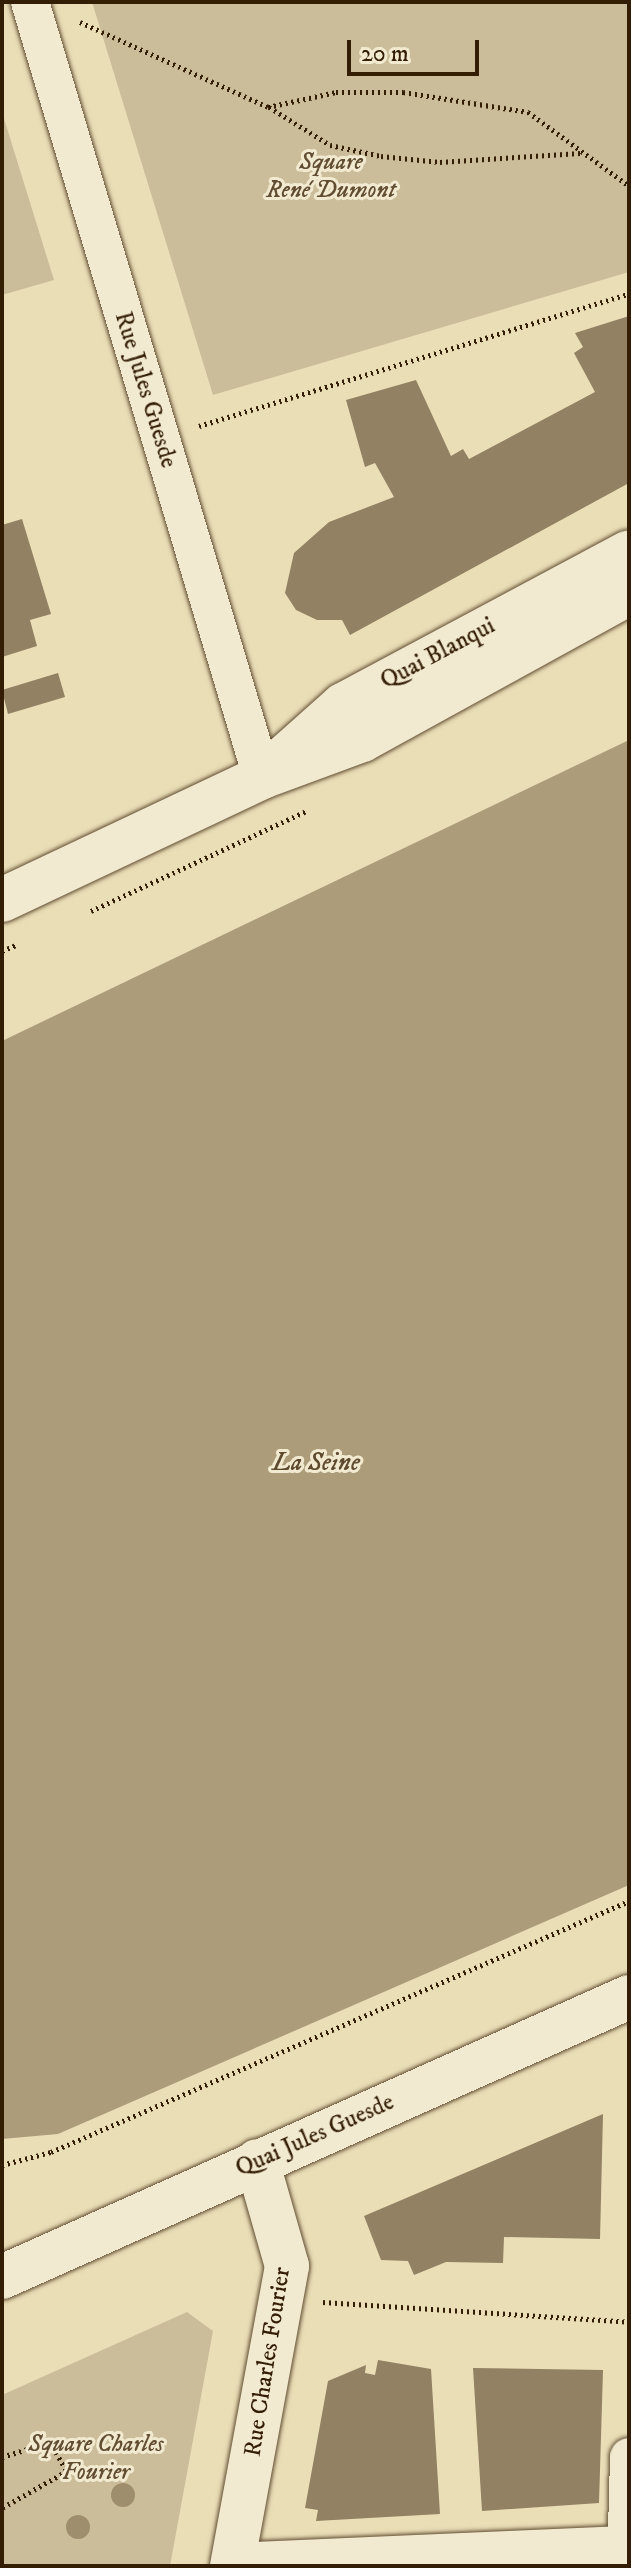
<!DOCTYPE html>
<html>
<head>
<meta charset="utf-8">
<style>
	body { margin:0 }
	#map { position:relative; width:631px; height:2568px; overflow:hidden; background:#eadeb7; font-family:"IM FELL DW Pica",serif }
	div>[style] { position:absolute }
	.green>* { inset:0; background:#cbbd99 }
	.water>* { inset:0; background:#ac9c7a }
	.building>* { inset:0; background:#928162 }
	.path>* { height:5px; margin-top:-2.5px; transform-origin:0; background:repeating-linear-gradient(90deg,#331d05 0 2px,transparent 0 6px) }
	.roads { filter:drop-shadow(0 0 2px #614d32) drop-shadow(0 0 2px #614d32) }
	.minor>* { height:38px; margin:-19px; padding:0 19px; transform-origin:19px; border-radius:19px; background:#f1ead0 }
	.tertiary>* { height:44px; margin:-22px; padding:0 22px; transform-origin:22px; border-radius:22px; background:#f1ead0 }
	.secondary>* { height:44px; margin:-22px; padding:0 22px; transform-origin:22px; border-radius:22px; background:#f1ead0 }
	.trees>* { width:24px; height:24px; margin:-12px; border-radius:50%; background:#9f8e6d }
	span { translate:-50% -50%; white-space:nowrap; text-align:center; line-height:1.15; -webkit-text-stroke:6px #f1ead0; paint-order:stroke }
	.park-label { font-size:24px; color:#614d31; font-style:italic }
	.street-label { font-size:24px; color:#331d05 }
	.water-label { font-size:26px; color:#5d492e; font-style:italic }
	.frame { position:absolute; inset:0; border:4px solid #331d05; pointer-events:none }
	.scale { position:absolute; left:347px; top:40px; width:132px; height:36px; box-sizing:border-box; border:4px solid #331d05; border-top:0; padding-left:10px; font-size:24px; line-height:28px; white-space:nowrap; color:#331d05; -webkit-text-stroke:6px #f1ead0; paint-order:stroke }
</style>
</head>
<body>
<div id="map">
	<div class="green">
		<i style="clip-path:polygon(92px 2px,629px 2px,629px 272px,213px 395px)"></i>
		<i style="clip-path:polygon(2px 112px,54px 280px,2px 295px)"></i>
		<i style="clip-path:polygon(187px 2312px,213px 2331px,170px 2566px,2px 2566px,2px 2395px)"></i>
	</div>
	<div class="water">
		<i style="clip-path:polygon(629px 740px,629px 1885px,58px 2134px,2px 2139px,2px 1041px)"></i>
	</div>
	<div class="building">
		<i style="clip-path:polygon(629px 316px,629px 483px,350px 635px,342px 620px,317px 620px,296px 610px,285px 593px,294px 553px,329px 522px,394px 497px,375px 463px,365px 467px,346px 400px,416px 380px,451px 456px,463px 449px,469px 459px,595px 392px,574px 353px,583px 347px,575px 333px)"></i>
		<i style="clip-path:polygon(22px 519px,51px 614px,30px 620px,37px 646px,2px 657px,2px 525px)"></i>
		<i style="clip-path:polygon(58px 673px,65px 697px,8px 714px,2px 690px)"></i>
		<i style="clip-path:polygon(603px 2114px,600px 2239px,504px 2237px,503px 2263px,446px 2262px,414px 2275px,408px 2261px,381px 2260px,364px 2216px)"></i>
		<i style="clip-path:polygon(378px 2360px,431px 2369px,440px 2514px,316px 2521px,318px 2510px,305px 2508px,328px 2381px,366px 2365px,365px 2373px,375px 2375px)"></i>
		<i style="clip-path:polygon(473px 2368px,603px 2370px,599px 2503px,482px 2511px)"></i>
	</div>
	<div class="path">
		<i style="left:80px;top:22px;width:206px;rotate:24.3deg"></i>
		<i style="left:268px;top:107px;width:70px;rotate:-12.4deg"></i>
		<i style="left:336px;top:92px;width:67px"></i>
		<i style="left:403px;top:92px;width:127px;rotate:9.1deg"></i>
		<i style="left:528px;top:112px;width:125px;rotate:36.2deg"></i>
		<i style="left:269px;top:107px;width:72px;rotate:31.9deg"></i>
		<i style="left:330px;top:145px;width:52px;rotate:12.2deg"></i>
		<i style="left:381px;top:156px;width:59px;rotate:5.8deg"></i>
		<i style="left:440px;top:162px;width:141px;rotate:-3.7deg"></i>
		<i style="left:199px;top:426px;width:450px;rotate:-17.1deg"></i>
		<i style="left:91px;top:911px;width:237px;rotate:-24.9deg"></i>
		<i style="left:2px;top:951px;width:15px;rotate:-23deg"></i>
		<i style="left:2px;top:2165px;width:51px;rotate:-14.9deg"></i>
		<i style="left:51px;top:2152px;width:630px;rotate:-23.47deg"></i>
		<i style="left:323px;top:2302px;width:307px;rotate:3.7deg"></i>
		<i style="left:2px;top:2457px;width:50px;rotate:-17.4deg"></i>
		<i style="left:50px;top:2442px;width:34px;rotate:60deg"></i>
		<i style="left:67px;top:2471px;width:75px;rotate:150.4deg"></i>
	</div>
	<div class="roads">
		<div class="minor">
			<i style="left:30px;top:2px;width:809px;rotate:73.33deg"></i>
			<i style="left:233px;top:2562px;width:396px;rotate:-2.5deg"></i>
			<i style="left:626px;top:2566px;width:109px;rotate:-88.4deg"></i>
		</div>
		<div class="tertiary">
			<i style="left:232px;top:2566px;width:305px;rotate:-79.6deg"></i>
			<i style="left:287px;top:2266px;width:109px;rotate:-105.9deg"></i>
		</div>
		<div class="secondary">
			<i style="left:279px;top:762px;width:86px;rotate:-41.7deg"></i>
			<i style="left:343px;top:705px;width:324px;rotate:-28.1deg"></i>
			<i style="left:2px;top:900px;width:288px;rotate:-25.3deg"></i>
			<i style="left:262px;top:777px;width:107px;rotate:-20.3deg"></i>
			<i style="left:362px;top:740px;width:305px;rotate:-28.8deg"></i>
			<i style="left:2px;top:2277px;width:687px;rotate:-24.06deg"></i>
		</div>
	</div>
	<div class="trees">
		<i style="left:123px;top:2495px"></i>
		<i style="left:78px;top:2527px"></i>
	</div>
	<div class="park-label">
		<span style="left:331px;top:177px">Square<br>René Dumont</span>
		<span style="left:96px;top:2459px">Square Charles<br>Fourier</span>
	</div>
	<div class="street-label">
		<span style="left:145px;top:390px;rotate:73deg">Rue Jules Guesde</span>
		<span style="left:438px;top:654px;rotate:-28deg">Quai Blanqui</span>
		<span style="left:315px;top:2136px;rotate:-24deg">Quai Jules Guesde</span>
		<span style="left:268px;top:2362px;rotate:-81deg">Rue Charles Fourier</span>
	</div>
	<div class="water-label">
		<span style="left:316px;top:1463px">La Seine</span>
	</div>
	<div class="frame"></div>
	<div class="scale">20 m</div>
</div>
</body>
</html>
